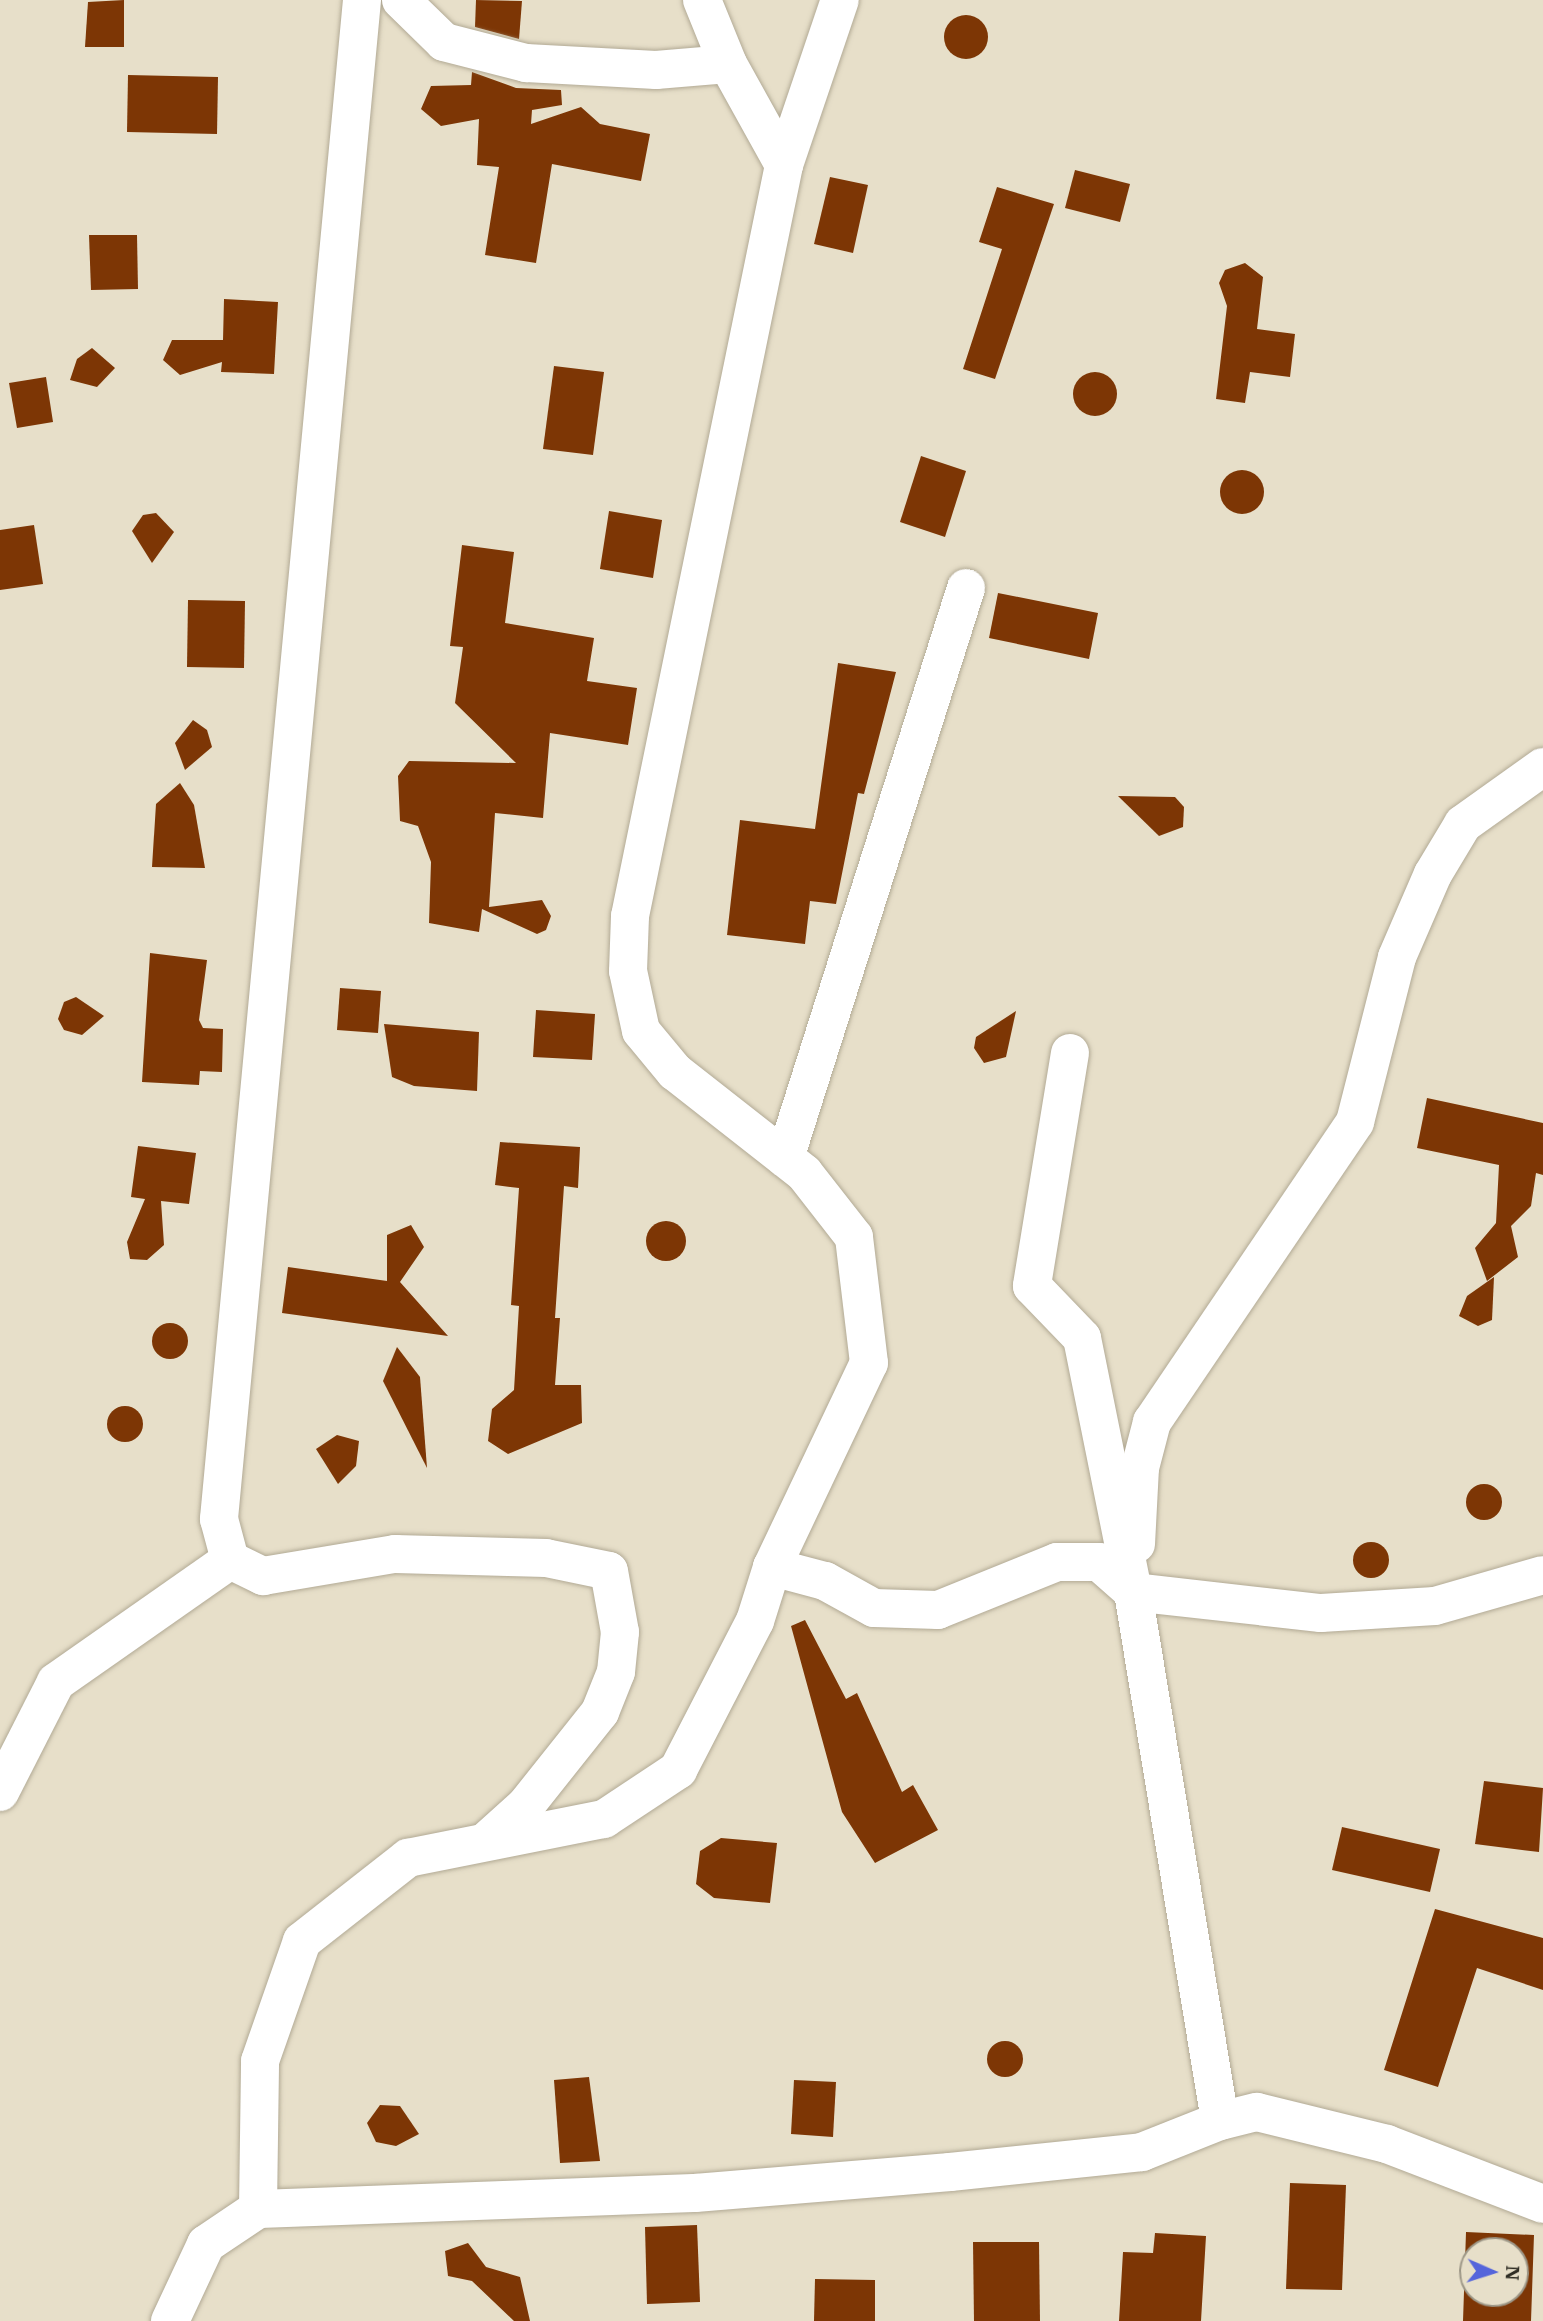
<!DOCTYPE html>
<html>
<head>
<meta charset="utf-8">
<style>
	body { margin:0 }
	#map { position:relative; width:1543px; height:2321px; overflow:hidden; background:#e7dfc9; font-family:"IBM Plex Serif",serif }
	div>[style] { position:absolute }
	.building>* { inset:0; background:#7d3605 }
	.round { border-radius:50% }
	.roads { filter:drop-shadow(0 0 2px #b2aa95) drop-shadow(0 0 2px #b2aa95) }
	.minor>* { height:38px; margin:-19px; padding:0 19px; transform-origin:19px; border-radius:19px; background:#fff }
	span { translate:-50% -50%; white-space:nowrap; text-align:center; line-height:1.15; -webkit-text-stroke:7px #e7dfc9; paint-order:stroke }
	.north { position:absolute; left:1459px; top:2237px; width:70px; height:70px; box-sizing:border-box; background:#e7dfc9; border:2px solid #9d9787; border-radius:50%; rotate:93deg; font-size:19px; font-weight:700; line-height:28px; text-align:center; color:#2e2c23 }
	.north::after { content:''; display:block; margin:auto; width:24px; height:32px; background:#5565db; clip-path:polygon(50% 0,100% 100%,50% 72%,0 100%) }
</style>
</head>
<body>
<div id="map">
	<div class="building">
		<i style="clip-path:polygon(124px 0,124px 47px,85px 47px,88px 2px)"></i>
		<i style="clip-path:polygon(476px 0,522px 1px,519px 39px,475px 27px)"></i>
		<i class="round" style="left:944px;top:15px;width:44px;height:44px"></i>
		<i style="clip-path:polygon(472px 72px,516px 88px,561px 90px,562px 105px,532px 110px,531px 124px,581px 107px,600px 124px,650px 134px,641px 181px,552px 164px,536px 263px,485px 255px,499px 167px,477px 165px,479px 119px,441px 126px,421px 109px,431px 86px,471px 85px)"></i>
		<i style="clip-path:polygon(128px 75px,218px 77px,217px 134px,127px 132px)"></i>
		<i style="clip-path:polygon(1075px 170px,1130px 184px,1120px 222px,1065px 208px)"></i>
		<i style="clip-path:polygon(830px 177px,868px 185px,853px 253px,814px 244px)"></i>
		<i style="clip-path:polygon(997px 187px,1054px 204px,995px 379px,963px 369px,1002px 249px,979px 242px)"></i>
		<i style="clip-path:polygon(89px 235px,137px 235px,138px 289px,91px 290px)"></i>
		<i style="clip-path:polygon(1245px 263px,1263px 277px,1257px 329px,1295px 334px,1290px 377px,1250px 372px,1245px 403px,1216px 399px,1227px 306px,1219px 283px,1225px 270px)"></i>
		<i style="clip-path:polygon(224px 299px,278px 302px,274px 374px,221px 372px,222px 362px,180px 375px,163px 360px,172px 340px,223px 340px)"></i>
		<i style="clip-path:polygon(92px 348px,115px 368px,97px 387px,70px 380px,77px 359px)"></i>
		<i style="clip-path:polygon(554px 366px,604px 372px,593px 455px,543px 449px)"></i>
		<i class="round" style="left:1073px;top:372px;width:44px;height:44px"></i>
		<i style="clip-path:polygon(46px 377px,53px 422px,17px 428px,9px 383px)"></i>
		<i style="clip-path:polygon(921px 456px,966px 471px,945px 537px,900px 522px)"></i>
		<i class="round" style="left:1220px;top:470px;width:44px;height:44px"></i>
		<i style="clip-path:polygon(609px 511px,662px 520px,653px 578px,600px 569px)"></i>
		<i style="clip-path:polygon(156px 513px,174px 532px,152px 563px,132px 531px,143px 515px)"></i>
		<i style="clip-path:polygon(34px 525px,43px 584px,0 590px,0 530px)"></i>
		<i style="clip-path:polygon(462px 545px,514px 552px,505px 623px,594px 638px,587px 681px,637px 688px,628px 745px,550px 733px,543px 818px,495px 813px,489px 907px,542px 900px,551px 916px,546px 930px,537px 934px,482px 909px,479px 932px,429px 923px,431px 862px,418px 826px,400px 821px,398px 776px,409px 761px,516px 763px,455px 703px,463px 647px,450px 646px)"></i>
		<i style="clip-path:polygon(998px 593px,1098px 613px,1089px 659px,989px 638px)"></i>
		<i style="clip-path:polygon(188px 600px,245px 601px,244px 668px,187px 667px)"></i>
		<i style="clip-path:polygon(838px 663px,896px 672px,864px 794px,858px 793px,836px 904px,810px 901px,805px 944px,727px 935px,740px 820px,815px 829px)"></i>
		<i style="clip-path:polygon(193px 720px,207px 730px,212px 747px,185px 770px,175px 743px)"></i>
		<i style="clip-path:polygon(180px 783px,194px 805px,205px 868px,152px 867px,156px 804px)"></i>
		<i style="clip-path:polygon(1118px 796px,1175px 797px,1184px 807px,1183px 827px,1159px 836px)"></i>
		<i style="clip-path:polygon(150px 953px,207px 960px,199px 1020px,203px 1028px,223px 1029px,222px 1072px,200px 1071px,199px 1085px,142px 1082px)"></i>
		<i style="clip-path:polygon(340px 988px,381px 991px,378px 1033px,337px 1030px)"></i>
		<i style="clip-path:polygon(76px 997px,104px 1016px,82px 1035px,64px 1030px,58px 1019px,64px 1002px)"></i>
		<i style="clip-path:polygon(536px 1010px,595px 1014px,592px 1060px,533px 1057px)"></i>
		<i style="clip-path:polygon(1016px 1011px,1006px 1057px,984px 1063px,974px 1048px,976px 1037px)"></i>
		<i style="clip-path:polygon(384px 1024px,479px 1032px,477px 1091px,414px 1086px,392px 1077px)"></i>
		<i style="clip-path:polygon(1427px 1098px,1543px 1123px,1543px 1175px,1536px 1173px,1531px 1206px,1511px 1226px,1518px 1257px,1487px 1281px,1475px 1248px,1496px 1223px,1499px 1165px,1417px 1148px)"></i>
		<i style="clip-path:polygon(500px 1142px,580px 1147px,578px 1188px,564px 1186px,555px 1318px,560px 1318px,555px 1385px,581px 1385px,582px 1423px,508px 1454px,488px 1441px,492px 1409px,514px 1390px,519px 1306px,511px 1305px,519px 1188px,495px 1185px)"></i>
		<i style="clip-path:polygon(138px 1146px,196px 1153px,189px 1204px,161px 1201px,164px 1245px,147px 1260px,130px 1259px,127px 1242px,145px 1199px,131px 1197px)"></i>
		<i class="round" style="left:646px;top:1221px;width:40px;height:40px"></i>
		<i style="clip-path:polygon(411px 1225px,424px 1247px,400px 1282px,448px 1336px,282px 1313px,288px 1267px,387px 1281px,387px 1235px)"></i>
		<i style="clip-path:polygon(1494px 1277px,1492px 1320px,1478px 1326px,1459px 1316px,1467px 1296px)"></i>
		<i class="round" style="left:152px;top:1323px;width:36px;height:36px"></i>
		<i style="clip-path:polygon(397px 1347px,420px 1377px,427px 1468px,383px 1381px)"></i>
		<i class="round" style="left:107px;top:1406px;width:36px;height:36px"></i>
		<i style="clip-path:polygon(337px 1435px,359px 1441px,356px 1466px,338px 1484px,316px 1449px)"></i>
		<i class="round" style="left:1466px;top:1484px;width:36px;height:36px"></i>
		<i class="round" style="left:1353px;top:1542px;width:36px;height:36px"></i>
		<i style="clip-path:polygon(805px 1620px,846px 1699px,857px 1693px,902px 1792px,913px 1785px,938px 1830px,875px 1863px,842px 1812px,791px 1626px)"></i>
		<i style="clip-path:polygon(1484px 1781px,1543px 1788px,1539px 1852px,1475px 1844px)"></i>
		<i style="clip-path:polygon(1342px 1827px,1440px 1849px,1430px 1892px,1332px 1870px)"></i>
		<i style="clip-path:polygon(721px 1838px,777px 1843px,770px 1903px,714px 1898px,696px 1884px,700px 1851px)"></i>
		<i style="clip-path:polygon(1435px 1909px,1543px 1938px,1543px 1990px,1477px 1968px,1438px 2087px,1384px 2070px)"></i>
		<i class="round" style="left:987px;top:2041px;width:36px;height:36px"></i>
		<i style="clip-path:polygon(589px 2077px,600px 2161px,560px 2163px,554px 2080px)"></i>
		<i style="clip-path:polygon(794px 2080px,836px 2082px,833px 2137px,791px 2134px)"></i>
		<i style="clip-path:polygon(380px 2105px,400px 2106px,419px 2134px,396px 2146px,376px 2142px,367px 2123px)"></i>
		<i style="clip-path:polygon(1290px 2183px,1346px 2185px,1342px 2290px,1286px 2289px)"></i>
		<i style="clip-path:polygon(697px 2225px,700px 2302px,647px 2304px,645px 2227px)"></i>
		<i style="clip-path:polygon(evenodd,1466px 2232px,1534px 2235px,1531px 2321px,1463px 2321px,1466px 2232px,1473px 2251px,1515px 2251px,1515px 2293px,1473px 2293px,1473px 2251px)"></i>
		<i style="clip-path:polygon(1155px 2233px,1206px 2236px,1201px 2321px,1119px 2321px,1123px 2252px,1153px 2253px)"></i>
		<i style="clip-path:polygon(973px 2242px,1039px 2242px,1040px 2321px,974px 2321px)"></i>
		<i style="clip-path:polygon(468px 2243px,486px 2267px,520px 2277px,530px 2321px,514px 2321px,472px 2281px,448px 2276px,445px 2251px)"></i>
		<i style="clip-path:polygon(815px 2279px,875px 2280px,875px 2321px,814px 2321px)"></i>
	</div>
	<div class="roads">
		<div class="minor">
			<i style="left:362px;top:0;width:1526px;rotate:95.38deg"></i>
			<i style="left:219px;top:1519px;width:42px;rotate:75deg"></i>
			<i style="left:230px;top:1560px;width:37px;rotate:26deg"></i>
			<i style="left:263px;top:1576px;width:134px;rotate:-9.5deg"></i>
			<i style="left:395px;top:1554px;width:151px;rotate:1.5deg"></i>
			<i style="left:546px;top:1558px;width:64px;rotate:11.7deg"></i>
			<i style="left:609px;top:1571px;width:62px;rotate:79.8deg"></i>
			<i style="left:620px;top:1632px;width:40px;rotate:95.7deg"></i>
			<i style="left:616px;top:1672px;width:43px;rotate:111.8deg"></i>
			<i style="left:600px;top:1712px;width:119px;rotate:128.5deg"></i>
			<i style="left:526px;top:1805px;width:55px;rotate:137.9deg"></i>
			<i style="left:401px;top:0;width:60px;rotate:44.3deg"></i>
			<i style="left:444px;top:42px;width:85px;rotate:14.4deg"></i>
			<i style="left:526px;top:63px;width:130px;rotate:3.1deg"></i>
			<i style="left:656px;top:70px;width:72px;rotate:-4.8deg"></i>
			<i style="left:784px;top:165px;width:174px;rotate:-71.3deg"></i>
			<i style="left:1070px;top:1053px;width:236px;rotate:99.3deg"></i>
			<i style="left:1032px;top:1286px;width:72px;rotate:46.1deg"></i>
			<i style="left:1082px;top:1338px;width:259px;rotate:78.6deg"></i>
			<i style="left:1133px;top:1592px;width:536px;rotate:80.66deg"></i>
			<i style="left:1220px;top:2121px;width:38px;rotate:-14deg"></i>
			<i style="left:1257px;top:2112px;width:134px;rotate:13.8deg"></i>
			<i style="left:1387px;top:2144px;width:167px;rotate:21deg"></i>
			<i style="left:785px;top:1158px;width:598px;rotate:-72.38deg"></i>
			<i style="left:1136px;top:1544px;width:76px;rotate:-87deg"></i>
			<i style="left:1140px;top:1468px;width:48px;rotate:-75.4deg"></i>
			<i style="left:1152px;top:1422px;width:362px;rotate:-55.9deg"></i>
			<i style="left:1355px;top:1122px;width:170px;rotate:-75.7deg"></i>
			<i style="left:1397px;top:957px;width:90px;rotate:-66.6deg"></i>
			<i style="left:1433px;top:874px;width:58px;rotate:-59deg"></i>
			<i style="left:1463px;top:824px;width:98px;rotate:-35.5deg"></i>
			<i style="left:772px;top:1567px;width:55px;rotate:14.8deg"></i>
			<i style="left:825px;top:1581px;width:56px;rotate:28.9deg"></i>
			<i style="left:874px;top:1608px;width:64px;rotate:1.8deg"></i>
			<i style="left:938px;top:1610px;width:128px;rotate:-22deg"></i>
			<i style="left:1057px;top:1562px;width:42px"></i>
			<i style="left:1099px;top:1562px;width:45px;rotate:41.4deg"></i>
			<i style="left:1133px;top:1592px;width:189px;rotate:6.4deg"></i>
			<i style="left:1321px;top:1613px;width:114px;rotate:-3.5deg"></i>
			<i style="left:1435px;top:1606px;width:112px;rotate:-16deg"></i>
			<i style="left:0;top:1792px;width:123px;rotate:-63deg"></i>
			<i style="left:56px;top:1682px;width:213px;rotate:-35deg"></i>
			<i style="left:258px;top:2209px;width:437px;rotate:-2.1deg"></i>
			<i style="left:695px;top:2193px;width:256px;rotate:-4.7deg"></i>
			<i style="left:950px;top:2172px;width:193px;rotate:-5.9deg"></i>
			<i style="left:1142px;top:2152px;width:84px;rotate:-21.7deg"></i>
			<i style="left:170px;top:2321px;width:85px;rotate:-64.9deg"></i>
			<i style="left:206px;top:2244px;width:63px;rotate:-33.9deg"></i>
			<i style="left:258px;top:2209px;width:148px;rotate:-89.2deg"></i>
			<i style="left:260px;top:2061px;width:127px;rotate:-70.7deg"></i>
			<i style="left:302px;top:1941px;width:135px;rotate:-38.1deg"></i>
			<i style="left:408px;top:1858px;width:200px;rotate:-11.3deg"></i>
			<i style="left:604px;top:1819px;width:89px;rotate:-33.5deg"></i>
			<i style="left:678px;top:1770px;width:168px;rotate:-62.7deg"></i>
			<i style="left:755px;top:1621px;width:57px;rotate:-72.5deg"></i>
			<i style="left:772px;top:1567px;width:226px;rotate:-64.6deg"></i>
			<i style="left:869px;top:1363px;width:127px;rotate:-96.8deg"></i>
			<i style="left:854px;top:1237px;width:81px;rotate:-128deg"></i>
			<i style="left:804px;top:1173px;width:164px;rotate:-141.9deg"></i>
			<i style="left:675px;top:1072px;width:53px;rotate:-129.7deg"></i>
			<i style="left:641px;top:1031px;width:61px;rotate:-102.2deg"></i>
			<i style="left:628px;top:971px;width:55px;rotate:-87.9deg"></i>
			<i style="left:630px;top:916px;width:767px;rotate:-78.41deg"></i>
			<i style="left:784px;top:165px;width:115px;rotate:-119deg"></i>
			<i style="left:728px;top:64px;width:69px;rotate:-112.1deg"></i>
		</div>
	</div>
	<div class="north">N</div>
</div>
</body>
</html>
